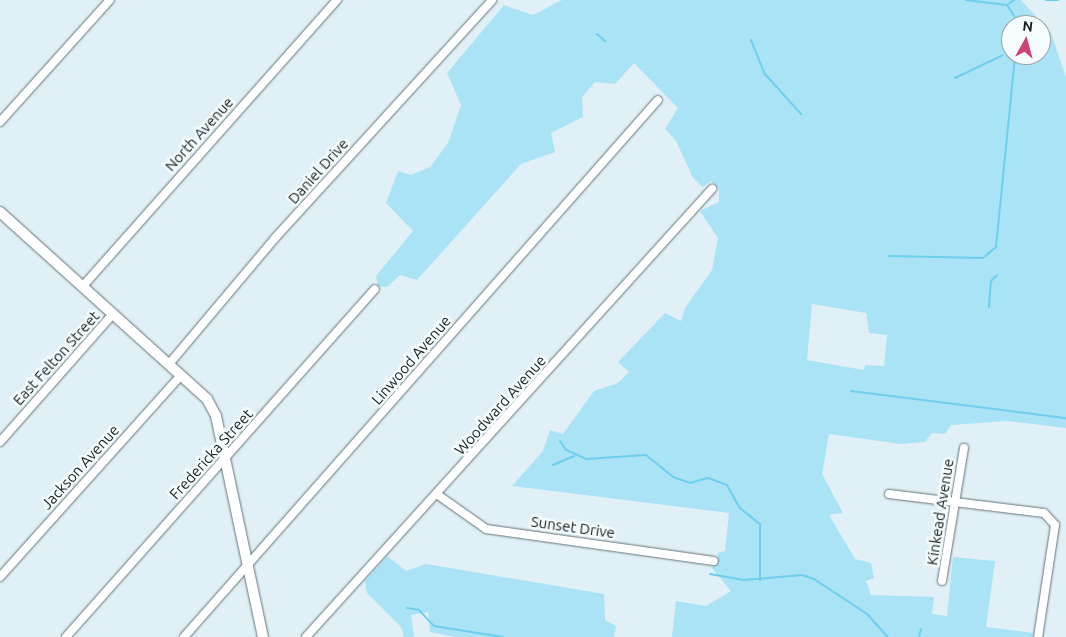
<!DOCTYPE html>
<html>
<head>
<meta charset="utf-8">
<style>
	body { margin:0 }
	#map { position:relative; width:1066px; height:637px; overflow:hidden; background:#e0f0f6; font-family:Ubuntu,sans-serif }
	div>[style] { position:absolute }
	.green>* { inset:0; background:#aae3f6 }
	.stream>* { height:2px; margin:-1px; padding:0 1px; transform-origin:1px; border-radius:1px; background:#6dcfee }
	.roads { filter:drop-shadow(0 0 1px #657378) drop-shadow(0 0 1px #657378) }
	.minor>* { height:8px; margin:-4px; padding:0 4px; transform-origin:4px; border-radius:4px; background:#fff }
	.tertiary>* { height:10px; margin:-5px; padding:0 5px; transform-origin:5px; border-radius:5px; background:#fff }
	span { translate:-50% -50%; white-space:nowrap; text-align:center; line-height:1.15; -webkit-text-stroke:5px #f5fcfe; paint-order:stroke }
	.street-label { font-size:15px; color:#161c1e }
	.north { position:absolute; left:1001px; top:15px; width:50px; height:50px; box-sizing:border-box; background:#f5fcfe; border:1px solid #9ca2a4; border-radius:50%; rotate:7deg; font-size:14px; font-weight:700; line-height:20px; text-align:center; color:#161c1e }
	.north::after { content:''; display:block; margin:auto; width:18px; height:22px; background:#cf4271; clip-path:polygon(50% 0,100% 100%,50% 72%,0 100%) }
</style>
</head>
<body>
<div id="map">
	<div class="green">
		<i style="clip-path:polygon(evenodd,562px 0,1021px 0,1051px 33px,1066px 77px,1066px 428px,1007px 421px,951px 425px,945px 434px,932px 433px,925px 442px,901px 444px,829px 434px,822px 474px,843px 513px,829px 515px,855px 559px,871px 563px,874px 578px,866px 581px,871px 595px,934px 597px,932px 614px,947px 616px,953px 557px,995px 561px,986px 627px,1033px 633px,1032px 637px,672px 637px,676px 601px,706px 606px,731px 591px,711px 567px,716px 565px,718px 553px,725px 551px,729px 513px,512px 486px,543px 451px,550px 430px,563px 434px,594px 391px,618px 383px,629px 372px,618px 362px,665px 313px,681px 321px,685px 308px,712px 270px,718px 238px,700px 211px,719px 202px,719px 189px,711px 181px,703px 187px,693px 178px,676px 141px,665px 129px,678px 108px,634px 63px,615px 84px,595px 82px,582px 97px,583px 117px,551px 133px,555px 152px,521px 164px,417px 280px,400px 275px,387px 287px,378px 286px,376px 276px,413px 231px,386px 203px,398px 171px,411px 175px,430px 167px,448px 143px,461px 105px,447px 73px,504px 5px,533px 15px,562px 0,1011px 25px,1041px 25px,1041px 55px,1011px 55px,1011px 25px,562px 0,812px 304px,866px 313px,869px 333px,887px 335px,884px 366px,865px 365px,864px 370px,807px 360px,812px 304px)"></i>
		<i style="clip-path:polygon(387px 556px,406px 571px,426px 564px,604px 594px,605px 620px,616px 626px,614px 637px,456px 637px,430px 632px,428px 612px,411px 615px,414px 637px,404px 637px,401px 627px,367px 593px,365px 581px)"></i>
	</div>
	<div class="stream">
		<i style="left:966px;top:0;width:41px;rotate:7deg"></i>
		<i style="left:1007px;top:5px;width:9px;rotate:-36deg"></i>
		<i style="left:1046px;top:0;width:12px"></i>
		<i style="left:1007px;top:5px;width:24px;rotate:57deg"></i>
		<i style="left:597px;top:34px;width:11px;rotate:41deg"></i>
		<i style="left:751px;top:40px;width:37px;rotate:68deg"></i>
		<i style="left:765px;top:74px;width:54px;rotate:48deg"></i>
		<i style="left:955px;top:78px;width:53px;rotate:-25.6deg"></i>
		<i style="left:889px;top:256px;width:94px;rotate:1.2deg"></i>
		<i style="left:983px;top:258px;width:17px;rotate:-40deg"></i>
		<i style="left:996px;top:247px;width:193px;rotate:-84.3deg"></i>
		<i style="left:989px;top:307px;width:26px;rotate:-86deg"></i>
		<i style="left:991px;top:281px;width:8px;rotate:-45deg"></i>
		<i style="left:851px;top:391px;width:217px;rotate:7.2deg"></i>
		<i style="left:560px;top:441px;width:11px;rotate:56deg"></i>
		<i style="left:566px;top:450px;width:22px;rotate:24deg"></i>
		<i style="left:586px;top:459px;width:60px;rotate:-3.8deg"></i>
		<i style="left:646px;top:455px;width:35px;rotate:39deg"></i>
		<i style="left:673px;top:477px;width:18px;rotate:19deg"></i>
		<i style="left:690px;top:483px;width:19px;rotate:-16deg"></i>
		<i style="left:708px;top:478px;width:20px;rotate:20deg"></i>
		<i style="left:727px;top:485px;width:26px;rotate:61deg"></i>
		<i style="left:740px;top:508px;width:26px;rotate:39deg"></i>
		<i style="left:760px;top:524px;width:56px;rotate:90deg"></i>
		<i style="left:553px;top:465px;width:23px;rotate:-23deg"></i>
		<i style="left:710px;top:574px;width:34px;rotate:10deg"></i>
		<i style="left:743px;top:580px;width:59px;rotate:-4.8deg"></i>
		<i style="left:802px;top:575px;width:13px;rotate:18deg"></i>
		<i style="left:814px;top:579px;width:64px;rotate:33.4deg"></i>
		<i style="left:867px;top:614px;width:31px;rotate:48deg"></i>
		<i style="left:407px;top:608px;width:12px;rotate:9deg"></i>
		<i style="left:419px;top:610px;width:22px;rotate:47deg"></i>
		<i style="left:434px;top:626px;width:70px;rotate:9.1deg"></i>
		<i style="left:919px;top:637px;width:8px;rotate:-76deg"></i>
	</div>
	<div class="roads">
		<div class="minor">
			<i style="left:0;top:122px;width:164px;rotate:-48deg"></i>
			<i style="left:83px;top:286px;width:383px;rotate:-48.4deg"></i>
			<i style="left:169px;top:364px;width:165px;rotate:-49.9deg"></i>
			<i style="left:275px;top:238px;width:322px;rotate:-47.6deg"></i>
			<i style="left:0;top:442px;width:171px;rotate:-48.6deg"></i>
			<i style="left:889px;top:494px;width:156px;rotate:7deg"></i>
			<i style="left:1044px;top:513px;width:16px;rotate:47deg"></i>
			<i style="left:1055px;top:525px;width:113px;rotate:98.6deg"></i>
			<i style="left:438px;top:495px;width:59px;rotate:35.3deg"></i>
			<i style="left:486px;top:529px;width:230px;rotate:8deg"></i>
			<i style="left:0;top:577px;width:271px;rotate:-48.1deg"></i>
			<i style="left:942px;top:581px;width:135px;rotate:-80.6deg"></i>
			<i style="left:66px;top:637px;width:465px;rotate:-48.4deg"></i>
			<i style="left:184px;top:637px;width:716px;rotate:-48.57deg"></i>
			<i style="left:306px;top:637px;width:605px;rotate:-47.82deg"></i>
		</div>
		<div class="tertiary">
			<i style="left:0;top:212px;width:279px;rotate:42.1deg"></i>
			<i style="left:207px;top:399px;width:19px;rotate:62deg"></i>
			<i style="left:216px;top:416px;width:226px;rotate:78deg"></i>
		</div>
	</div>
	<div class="street-label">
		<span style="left:199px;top:134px;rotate:-48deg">North Avenue</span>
		<span style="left:318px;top:171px;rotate:-48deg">Daniel Drive</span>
		<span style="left:56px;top:358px;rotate:-48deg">East Felton Street</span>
		<span style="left:411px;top:360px;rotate:-49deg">Linwood Avenue</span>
		<span style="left:500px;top:405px;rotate:-48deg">Woodward Avenue</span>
		<span style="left:211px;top:454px;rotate:-48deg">Fredericka Street</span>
		<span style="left:80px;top:467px;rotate:-48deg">Jackson Avenue</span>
		<span style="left:940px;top:512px;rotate:-81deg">Kinkead Avenue</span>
		<span style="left:573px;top:527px;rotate:8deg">Sunset Drive</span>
	</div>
	<div class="north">N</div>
</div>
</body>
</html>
